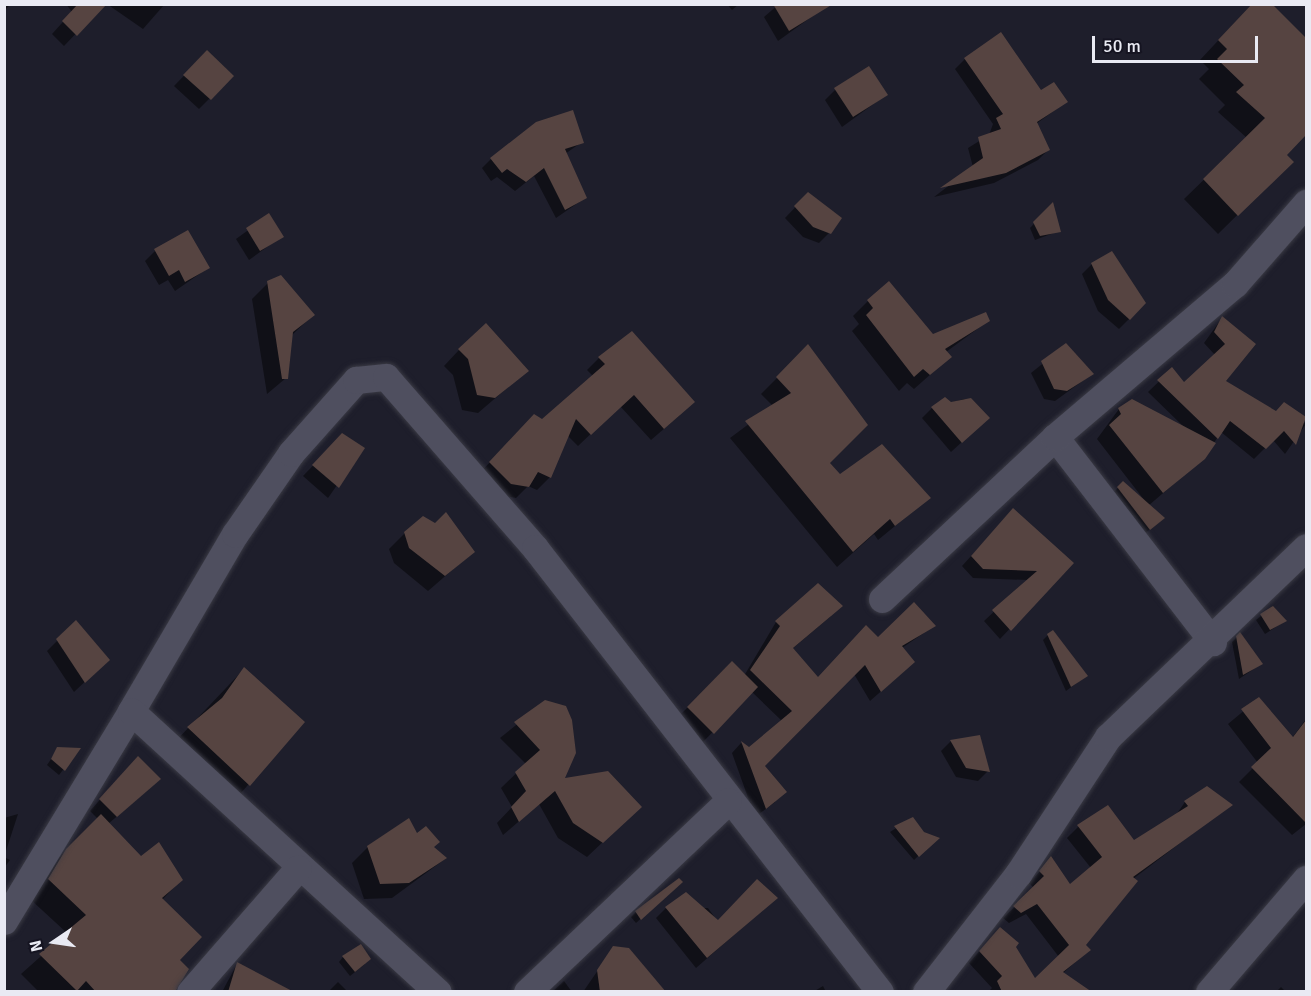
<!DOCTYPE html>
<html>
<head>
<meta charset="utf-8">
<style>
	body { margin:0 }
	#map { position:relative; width:1311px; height:996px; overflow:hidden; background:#1e1e2b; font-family:Signika,sans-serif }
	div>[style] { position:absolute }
	.shadow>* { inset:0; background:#0007 }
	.building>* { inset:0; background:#564441 }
	.roads { filter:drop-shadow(0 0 2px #3a3a44) drop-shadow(0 0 2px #3a3a44) }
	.street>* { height:27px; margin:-13.5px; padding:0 13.5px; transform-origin:13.5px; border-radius:13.5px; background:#4f4f5f }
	span { translate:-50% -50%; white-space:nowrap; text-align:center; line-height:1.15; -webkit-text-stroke:4.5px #151421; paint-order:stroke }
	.frame { position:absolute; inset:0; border:6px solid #e9eaf3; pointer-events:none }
	.north { position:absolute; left:24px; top:912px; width:60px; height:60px; -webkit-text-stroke:4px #151421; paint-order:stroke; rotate:257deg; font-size:16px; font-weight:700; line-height:24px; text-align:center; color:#e9eaf3 }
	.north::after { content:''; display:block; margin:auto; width:21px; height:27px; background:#e9eaf3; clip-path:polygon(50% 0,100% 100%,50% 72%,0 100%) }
	.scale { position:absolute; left:1092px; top:36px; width:166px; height:27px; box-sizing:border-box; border:3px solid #e9eaf3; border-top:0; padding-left:8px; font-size:18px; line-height:21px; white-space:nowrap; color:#e9eaf3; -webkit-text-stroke:4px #151421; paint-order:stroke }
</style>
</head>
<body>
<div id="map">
	<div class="shadow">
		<i style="clip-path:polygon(4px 4px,11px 4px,4px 11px)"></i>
		<i style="clip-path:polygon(66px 4px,104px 4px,64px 46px,52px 34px,72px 12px)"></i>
		<i style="clip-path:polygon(107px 4px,164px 4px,164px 5px,143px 29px)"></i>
		<i style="clip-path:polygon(727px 4px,739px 4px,732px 10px)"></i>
		<i style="clip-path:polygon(779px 4px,814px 15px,778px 41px,764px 17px)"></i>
		<i style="clip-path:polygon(1270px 4px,1306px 40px,1306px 132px,1285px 155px,1291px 162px,1218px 234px,1184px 199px,1247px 138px,1218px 112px,1225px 105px,1199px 79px,1209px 69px,1200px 60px,1242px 15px)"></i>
		<i style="clip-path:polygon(207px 52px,232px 76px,199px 109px,174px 86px)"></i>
		<i style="clip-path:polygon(965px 59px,1066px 102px,1036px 124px,1049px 149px,1038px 160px,994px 183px,934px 197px,973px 167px,968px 148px,989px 135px,993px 124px,955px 69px)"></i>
		<i style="clip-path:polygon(835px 90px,886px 95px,842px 127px,825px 100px)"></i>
		<i style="clip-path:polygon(582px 142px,565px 154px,585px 198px,556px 218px,534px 176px,515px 191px,497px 177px,491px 181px,482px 168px,491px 159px)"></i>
		<i style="clip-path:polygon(808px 194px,829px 233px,819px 243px,803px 237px,785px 218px)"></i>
		<i style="clip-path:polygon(1052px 205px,1059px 231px,1035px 240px,1030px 228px)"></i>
		<i style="clip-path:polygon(269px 215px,282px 236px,249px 260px,236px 239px)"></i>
		<i style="clip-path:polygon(155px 251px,208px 268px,175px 291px,168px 280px,159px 285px,145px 261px)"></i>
		<i style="clip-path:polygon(1092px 264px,1145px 303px,1119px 329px,1098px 311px,1082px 274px)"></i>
		<i style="clip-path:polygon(268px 283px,313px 315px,291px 336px,286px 378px,267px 394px,252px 299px)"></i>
		<i style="clip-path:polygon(868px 301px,932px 336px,988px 321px,946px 352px,950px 357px,914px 389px,907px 383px,899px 391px,852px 331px,859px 324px,853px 316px)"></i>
		<i style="clip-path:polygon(1222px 318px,1254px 344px,1224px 382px,1276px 412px,1284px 404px,1306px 424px,1285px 454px,1273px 440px,1254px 459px,1221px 432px,1204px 458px,1148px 506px,1163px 519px,1144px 534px,1113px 493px,1123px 483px,1145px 501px,1097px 439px,1119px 409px,1184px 427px,1148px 392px,1172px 369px,1184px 384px,1215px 355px,1204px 343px)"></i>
		<i style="clip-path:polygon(1066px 345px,1092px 374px,1055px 401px,1044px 399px,1031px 373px)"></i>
		<i style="clip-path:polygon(808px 347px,828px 463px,840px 476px,929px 498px,878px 540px,874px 534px,837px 567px,730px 438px,773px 406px,761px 394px)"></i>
		<i style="clip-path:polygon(459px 350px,527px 371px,478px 413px,462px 410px,453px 375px,444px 366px)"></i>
		<i style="clip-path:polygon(599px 358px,680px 415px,651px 440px,620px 406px,578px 446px,567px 435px,550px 477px,537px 490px,528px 486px,516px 498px,499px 495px,478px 475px,522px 428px,542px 421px,593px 376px,587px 370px)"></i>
		<i style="clip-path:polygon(964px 399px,988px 418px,951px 452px,922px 418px,932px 408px)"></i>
		<i style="clip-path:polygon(332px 446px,363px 448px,328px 498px,303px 476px)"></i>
		<i style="clip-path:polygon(1004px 520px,1072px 563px,1000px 639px,984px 621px,1028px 580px,973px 578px,962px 566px)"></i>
		<i style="clip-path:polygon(405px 533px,473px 552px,428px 591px,394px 563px,389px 549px)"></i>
		<i style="clip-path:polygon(831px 616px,792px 649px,817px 679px,878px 639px,934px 626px,902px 648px,903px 672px,870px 701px,854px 674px,763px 766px,775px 802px,755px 817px,732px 753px,741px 743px,748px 749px,782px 721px,752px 692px,697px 748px,672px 723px,732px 663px,744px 676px,776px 622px)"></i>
		<i style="clip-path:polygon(1261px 616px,1285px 621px,1265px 634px,1256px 620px)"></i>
		<i style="clip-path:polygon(76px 622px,108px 660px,74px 692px,47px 651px)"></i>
		<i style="clip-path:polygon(1240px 634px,1261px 664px,1239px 679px,1232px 642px)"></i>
		<i style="clip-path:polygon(1048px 635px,1086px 676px,1066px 691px,1043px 640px)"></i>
		<i style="clip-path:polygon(244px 669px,302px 723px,234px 801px,173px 744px)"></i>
		<i style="clip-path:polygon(1258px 699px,1292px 738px,1306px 719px,1306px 824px,1292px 835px,1239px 782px,1258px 763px,1228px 724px)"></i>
		<i style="clip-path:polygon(545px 702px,562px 780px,625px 821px,587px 857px,558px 838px,539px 804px,503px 835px,497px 823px,512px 807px,501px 788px,526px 764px,500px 738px)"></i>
		<i style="clip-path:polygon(951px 741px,988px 771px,978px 781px,956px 777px,941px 751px)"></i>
		<i style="clip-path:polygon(58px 749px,79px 749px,59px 775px,47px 765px)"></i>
		<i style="clip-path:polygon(128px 768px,149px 789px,108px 824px,141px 858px,181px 880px,162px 900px,178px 960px,170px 992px,39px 992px,21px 974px,67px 933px,30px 899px,47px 870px,98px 819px,90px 811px)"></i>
		<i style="clip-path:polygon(1185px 802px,1230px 805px,1133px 879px,1084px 945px,1089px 950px,1062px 974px,1088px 992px,988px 992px,992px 988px,969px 963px,989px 940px,1035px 981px,1059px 957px,1026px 914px,1009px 923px,1003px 918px,1034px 888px,1029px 883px,1051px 859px,1069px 886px,1091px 868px,1067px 838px,1078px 827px,1108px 807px,1133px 842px,1176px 815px)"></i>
		<i style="clip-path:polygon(18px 814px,4px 857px,4px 818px)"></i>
		<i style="clip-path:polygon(912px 818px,923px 833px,937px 838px,914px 860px,890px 832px)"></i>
		<i style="clip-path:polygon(417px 835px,445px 859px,392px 898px,364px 899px,352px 863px,368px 847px)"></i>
		<i style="clip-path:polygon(4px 857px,10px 860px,4px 868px)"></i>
		<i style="clip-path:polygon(681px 882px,636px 923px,631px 917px,636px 912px)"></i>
		<i style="clip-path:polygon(666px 908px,708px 908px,718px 922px,765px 908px,696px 968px,656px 918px)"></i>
		<i style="clip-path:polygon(614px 947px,659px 992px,583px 992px)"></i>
		<i style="clip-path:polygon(343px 957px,365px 964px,350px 976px,339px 962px)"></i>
		<i style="clip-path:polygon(237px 964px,275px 992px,222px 992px)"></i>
		<i style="clip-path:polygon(564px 981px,572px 992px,552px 992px)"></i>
		<i style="clip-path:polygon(338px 982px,348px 992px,328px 992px)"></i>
		<i style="clip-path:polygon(823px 986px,826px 992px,813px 992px)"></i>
		<i style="clip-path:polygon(1281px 987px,1286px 992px,1276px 992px)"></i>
	</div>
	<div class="building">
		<i style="clip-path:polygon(78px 4px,107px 4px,77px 36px,62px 21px)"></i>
		<i style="clip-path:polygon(773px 4px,833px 4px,789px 31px)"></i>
		<i style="clip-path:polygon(1252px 4px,1272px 4px,1306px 38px,1306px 135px,1287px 155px,1294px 162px,1238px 216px,1203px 179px,1265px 118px,1236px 92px,1244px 85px,1217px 59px,1227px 49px,1218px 40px)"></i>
		<i style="clip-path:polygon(1001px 32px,1041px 90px,1054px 82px,1068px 102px,1037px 122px,1050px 150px,1006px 173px,940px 188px,983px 158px,978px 137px,1001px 129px,996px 118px,1003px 114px,964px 58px)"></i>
		<i style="clip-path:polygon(207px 50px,234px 76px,211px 100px,183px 75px)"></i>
		<i style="clip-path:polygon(869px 66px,888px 95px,853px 117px,834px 88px)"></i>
		<i style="clip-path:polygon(573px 110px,584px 143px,565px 149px,587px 198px,565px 210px,544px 168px,526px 182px,507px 169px,502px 173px,490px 158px,536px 122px)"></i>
		<i style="clip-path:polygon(808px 192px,842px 218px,831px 234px,813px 227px,794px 206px)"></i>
		<i style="clip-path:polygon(1053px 202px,1061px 232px,1040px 236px,1033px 222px)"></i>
		<i style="clip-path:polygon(269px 213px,284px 237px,260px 251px,246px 228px)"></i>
		<i style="clip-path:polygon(188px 230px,210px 268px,185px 282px,179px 270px,169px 276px,154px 249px)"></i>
		<i style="clip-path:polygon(1112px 251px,1146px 303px,1130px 320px,1108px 300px,1091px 263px)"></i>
		<i style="clip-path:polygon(281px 275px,315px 315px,293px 332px,288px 379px,282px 379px,267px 281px)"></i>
		<i style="clip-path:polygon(889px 281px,933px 334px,986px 312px,990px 321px,945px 349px,952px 357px,930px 375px,923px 369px,914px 377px,866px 315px,873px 308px,867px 300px)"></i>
		<i style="clip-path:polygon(1222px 316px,1256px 344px,1226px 381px,1276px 411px,1284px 402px,1306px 417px,1296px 445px,1284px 431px,1266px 449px,1230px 421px,1218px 439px,1157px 380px,1172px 367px,1184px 382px,1225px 344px,1214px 332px)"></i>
		<i style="clip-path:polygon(486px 323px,529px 371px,495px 398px,477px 395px,468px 359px,458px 349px)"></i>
		<i style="clip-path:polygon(632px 331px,695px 402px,664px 429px,634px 395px,591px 435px,576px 419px,551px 478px,538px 472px,529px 487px,511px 484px,489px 462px,534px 414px,542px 419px,605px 364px,598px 357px)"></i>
		<i style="clip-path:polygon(1066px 343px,1094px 374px,1067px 391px,1054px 389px,1041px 361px)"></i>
		<i style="clip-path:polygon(808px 344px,868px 425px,830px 463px,840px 474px,882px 444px,931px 498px,895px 526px,890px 519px,853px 552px,745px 421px,791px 393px,776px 377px)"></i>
		<i style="clip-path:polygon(945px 397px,951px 402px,971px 398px,990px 418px,962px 443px,931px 407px)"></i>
		<i style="clip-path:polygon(1132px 399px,1216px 443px,1205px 459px,1163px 493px,1109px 425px,1121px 414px,1118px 408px)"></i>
		<i style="clip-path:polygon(342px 433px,365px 448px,339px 488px,312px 465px)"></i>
		<i style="clip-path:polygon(1123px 481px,1165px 518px,1150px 530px,1117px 487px)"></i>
		<i style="clip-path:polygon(1013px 508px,1074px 563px,1011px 631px,992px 610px,1037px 571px,983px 569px,971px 556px)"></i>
		<i style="clip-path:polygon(446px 512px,475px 552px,445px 576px,409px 548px,404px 532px,423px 516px,435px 523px)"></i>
		<i style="clip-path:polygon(818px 583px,843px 606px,793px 648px,818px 677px,866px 625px,878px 637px,914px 602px,936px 626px,902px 646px,915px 662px,881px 692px,865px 665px,765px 766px,787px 792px,766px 809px,741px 741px,749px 747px,792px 711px,750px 670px,780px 626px,775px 621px)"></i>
		<i style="clip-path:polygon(1273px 606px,1287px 621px,1270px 630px,1260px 614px)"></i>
		<i style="clip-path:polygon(76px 620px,110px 660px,85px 683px,56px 639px)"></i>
		<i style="clip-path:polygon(1053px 630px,1088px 676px,1071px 687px,1047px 634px)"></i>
		<i style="clip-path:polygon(1240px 632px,1263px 664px,1243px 675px,1236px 636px)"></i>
		<i style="clip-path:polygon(732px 661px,758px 687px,714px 734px,687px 707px)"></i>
		<i style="clip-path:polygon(244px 667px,305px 722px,250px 786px,187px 727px,222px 698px)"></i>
		<i style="clip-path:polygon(1259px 697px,1293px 737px,1306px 720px,1306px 823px,1251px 767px,1271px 748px,1241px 709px)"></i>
		<i style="clip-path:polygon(545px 700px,566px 706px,572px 720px,576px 753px,565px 778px,608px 771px,642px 807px,603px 843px,573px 823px,555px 791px,519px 822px,511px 807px,526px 791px,515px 772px,540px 750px,514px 722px)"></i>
		<i style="clip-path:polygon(980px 735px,990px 772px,966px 768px,950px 740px)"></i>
		<i style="clip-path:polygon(57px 747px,81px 748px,65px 771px,51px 759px)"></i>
		<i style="clip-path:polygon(138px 756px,161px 779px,117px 817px,99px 799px)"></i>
		<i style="clip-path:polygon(1207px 786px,1233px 805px,1133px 877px,1138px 881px,1086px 945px,1091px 950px,1063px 972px,1092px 992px,1002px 992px,997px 981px,1002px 976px,979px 951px,1000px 927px,1019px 943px,1016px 947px,1035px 978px,1069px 945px,1037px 904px,1021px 913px,1013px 906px,1044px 876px,1039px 871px,1051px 856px,1070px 884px,1102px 857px,1077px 825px,1108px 805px,1134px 840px,1188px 806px,1184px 801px)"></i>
		<i style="clip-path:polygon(101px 814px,141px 856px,159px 842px,183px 880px,162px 898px,202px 937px,180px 960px,189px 969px,175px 992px,96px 992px,86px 981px,77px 991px,39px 954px,86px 915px,48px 879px,66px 849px)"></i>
		<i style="clip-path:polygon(913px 817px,924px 832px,940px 838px,919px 857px,894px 826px)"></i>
		<i style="clip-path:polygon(409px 818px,417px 833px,426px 826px,440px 842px,434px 847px,447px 858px,409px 883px,380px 884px,367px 846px)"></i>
		<i style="clip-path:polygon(679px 878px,683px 882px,641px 920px,635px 911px)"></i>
		<i style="clip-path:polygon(757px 879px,778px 898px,707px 958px,665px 907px,686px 892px,718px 920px)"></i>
		<i style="clip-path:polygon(361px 944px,371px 959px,355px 972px,342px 956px)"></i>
		<i style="clip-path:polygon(613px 946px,629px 948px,666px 992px,600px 992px,597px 970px)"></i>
		<i style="clip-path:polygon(237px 962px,294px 992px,228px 992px)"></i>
	</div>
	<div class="roads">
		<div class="street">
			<i style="left:1055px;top:437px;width:259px;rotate:52.4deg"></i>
			<i style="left:882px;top:599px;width:237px;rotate:-43.1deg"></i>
			<i style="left:1055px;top:437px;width:236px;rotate:-40.4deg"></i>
			<i style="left:1235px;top:284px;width:108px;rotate:-48.8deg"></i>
			<i style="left:131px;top:711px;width:205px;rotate:-59.6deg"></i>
			<i style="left:235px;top:534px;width:98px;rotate:-55.3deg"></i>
			<i style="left:291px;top:453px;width:98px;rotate:-48.3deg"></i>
			<i style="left:356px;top:380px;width:30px;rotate:-6deg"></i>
			<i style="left:386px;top:377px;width:227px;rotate:48.9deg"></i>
			<i style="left:535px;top:548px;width:562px;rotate:52.15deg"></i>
			<i style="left:4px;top:921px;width:245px;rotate:-58.8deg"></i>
			<i style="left:131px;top:711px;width:416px;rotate:42.5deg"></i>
			<i style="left:190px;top:992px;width:164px;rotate:-48.9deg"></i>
			<i style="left:527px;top:992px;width:277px;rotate:-43.5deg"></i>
			<i style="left:926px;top:992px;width:150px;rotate:-52.1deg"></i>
			<i style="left:1018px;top:874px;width:164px;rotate:-56.7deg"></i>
			<i style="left:1108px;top:737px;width:274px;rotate:-43.8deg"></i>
			<i style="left:1209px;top:992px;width:149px;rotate:-49.4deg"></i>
		</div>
	</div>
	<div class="frame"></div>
	<div class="north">N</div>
	<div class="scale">50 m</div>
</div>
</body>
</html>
